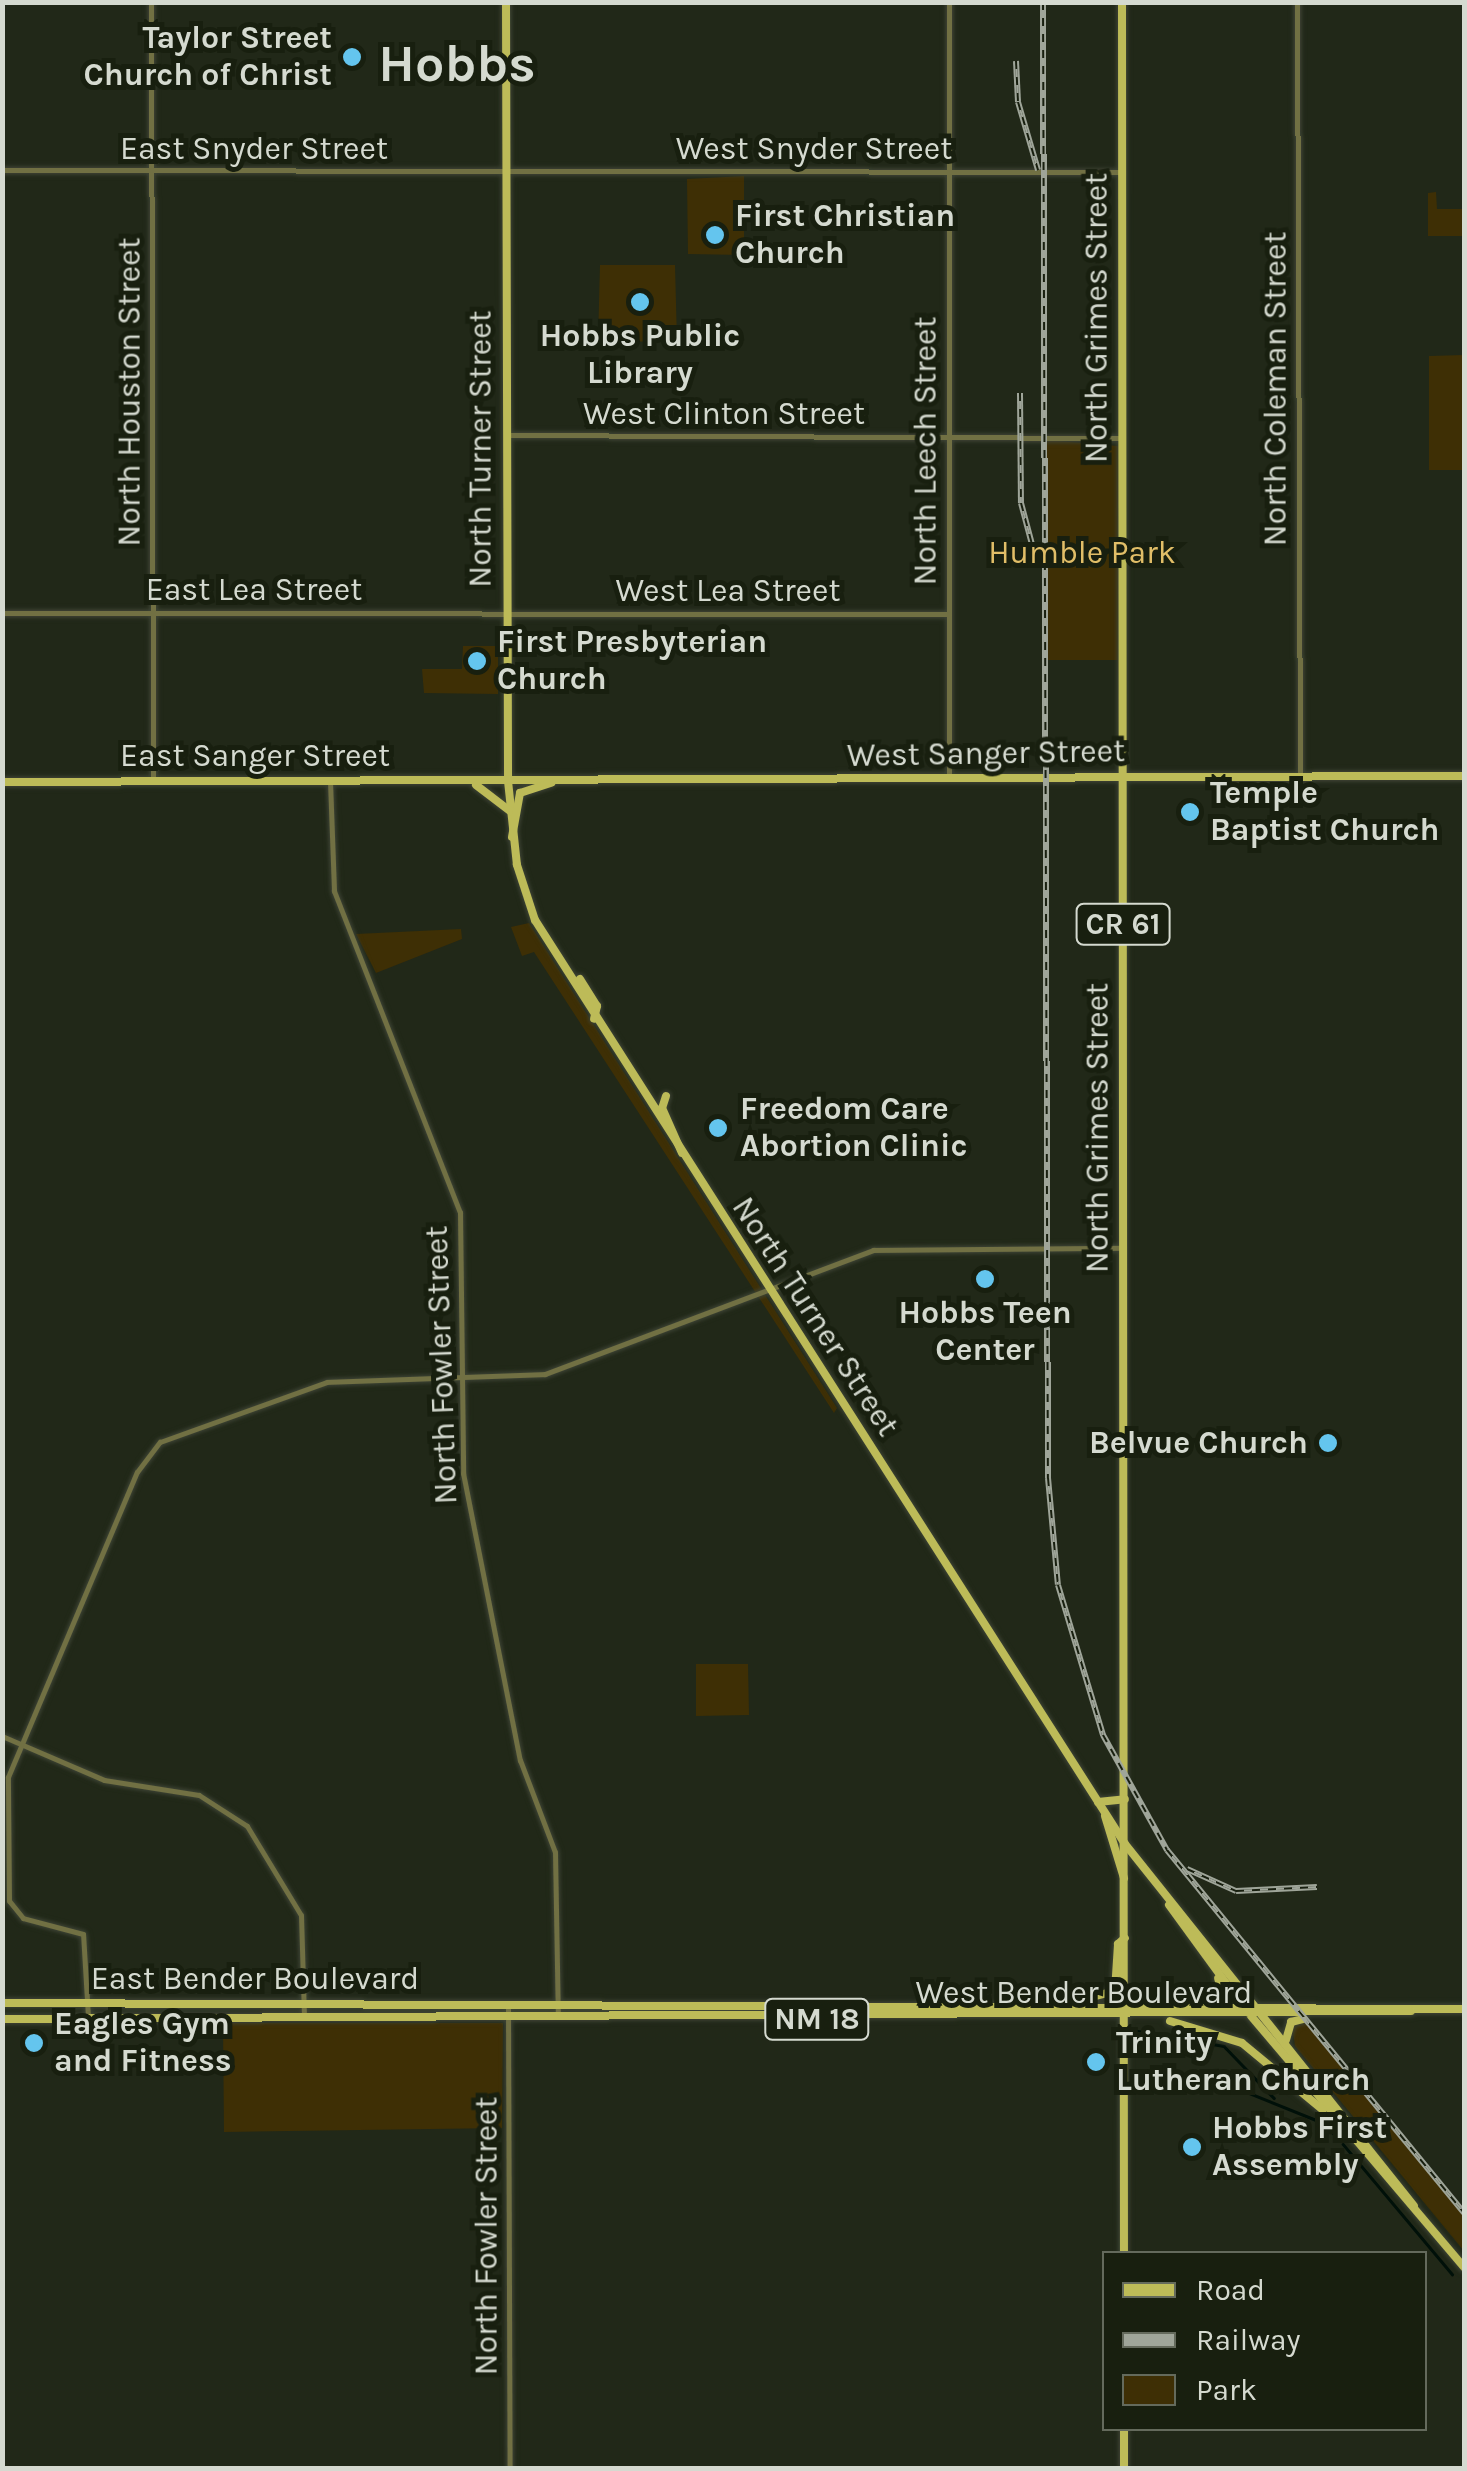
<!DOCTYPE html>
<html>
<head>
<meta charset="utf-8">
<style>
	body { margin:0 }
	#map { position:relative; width:1467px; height:2471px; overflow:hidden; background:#212818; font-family:Karla,sans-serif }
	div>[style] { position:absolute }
	.green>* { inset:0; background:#3e2f05 }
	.stream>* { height:2.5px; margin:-1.25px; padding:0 1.25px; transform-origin:1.25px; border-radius:1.25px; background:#001009 }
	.roads { filter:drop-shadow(0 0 2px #3e4435) drop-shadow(0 0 2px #3e4435) }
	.minor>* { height:5px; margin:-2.5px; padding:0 2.5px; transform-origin:2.5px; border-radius:2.5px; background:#717043 }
	.major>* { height:8px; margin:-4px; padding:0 4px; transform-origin:4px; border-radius:4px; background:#bdbb58 }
	.rail>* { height:6px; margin-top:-3px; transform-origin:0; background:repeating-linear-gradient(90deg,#181f0f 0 8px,#9fa599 0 16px); box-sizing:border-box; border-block:2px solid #9fa599 }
	.dots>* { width:28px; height:28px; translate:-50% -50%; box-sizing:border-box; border:5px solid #181f0f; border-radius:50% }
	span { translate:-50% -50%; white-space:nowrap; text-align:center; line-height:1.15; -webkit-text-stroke:10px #181f0f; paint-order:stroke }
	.shield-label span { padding:2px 8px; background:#181f0f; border:2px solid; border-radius:8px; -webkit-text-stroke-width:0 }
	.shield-label { font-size:30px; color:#d5dad0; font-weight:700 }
	.poi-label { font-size:32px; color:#d5dad0; font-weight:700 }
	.right { translate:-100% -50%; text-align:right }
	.left { translate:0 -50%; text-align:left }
	.street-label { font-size:32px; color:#d5dad0 }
	.park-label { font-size:32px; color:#e1be68 }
	.town-label { font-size:52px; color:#d5dad0; font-weight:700 }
	.frame { position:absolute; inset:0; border:5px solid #d5dad0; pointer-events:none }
	.legend { position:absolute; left:1102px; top:2251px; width:325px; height:180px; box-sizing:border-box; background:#181f0f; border:2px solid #646a5c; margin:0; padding:12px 18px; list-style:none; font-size:30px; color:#d5dad0 }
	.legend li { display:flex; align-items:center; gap:20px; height:50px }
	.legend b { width:50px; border:2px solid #646a5c }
</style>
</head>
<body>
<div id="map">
	<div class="green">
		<i style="clip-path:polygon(744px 176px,744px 255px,688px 254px,687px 179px)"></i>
		<i style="clip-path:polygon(1436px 192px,1437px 209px,1464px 209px,1464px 236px,1428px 236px,1428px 193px)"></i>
		<i style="clip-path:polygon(600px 265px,675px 265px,677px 342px,598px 341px)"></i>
		<i style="clip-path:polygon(1464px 355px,1464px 470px,1429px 470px,1429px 356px)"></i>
		<i style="clip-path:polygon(1045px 440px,1118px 446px,1118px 660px,1045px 660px)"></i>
		<i style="clip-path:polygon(463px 646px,498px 646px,498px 694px,424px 693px,422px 669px,462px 669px)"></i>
		<i style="clip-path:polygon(529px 923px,837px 1408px,834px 1413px,534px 952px,522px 956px,511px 927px)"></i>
		<i style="clip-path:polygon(461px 929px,462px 939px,376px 973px,356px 934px)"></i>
		<i style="clip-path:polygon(696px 1664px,748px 1664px,749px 1715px,696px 1716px)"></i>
		<i style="clip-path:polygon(1304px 2021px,1464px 2215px,1464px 2251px,1295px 2046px,1292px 2025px)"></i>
		<i style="clip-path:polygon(223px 2023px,503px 2023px,502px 2128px,224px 2132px)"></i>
	</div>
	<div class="stream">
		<i style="left:1132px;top:2030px;width:93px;rotate:9.9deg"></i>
		<i style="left:1224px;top:2046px;width:72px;rotate:46.1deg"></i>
		<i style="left:1234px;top:2087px;width:88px;rotate:21.9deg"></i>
		<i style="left:1328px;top:2128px;width:11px;rotate:45deg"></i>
		<i style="left:1343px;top:2144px;width:170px;rotate:50deg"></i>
	</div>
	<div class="roads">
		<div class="minor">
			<i style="left:151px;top:2px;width:780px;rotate:89.85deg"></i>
			<i style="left:949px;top:2px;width:777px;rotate:90deg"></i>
			<i style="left:1297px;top:2px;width:774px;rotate:89.78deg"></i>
			<i style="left:2px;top:170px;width:1120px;rotate:0.1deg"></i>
			<i style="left:506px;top:435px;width:616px;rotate:0.28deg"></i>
			<i style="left:2px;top:613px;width:947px;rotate:0.06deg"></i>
			<i style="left:330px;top:781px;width:110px;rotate:87.9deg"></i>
			<i style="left:334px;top:891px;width:345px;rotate:68.6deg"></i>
			<i style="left:460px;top:1212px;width:261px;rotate:89.3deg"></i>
			<i style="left:463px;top:1473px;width:293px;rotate:78.8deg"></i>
			<i style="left:520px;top:1760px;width:98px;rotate:69.2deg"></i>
			<i style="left:555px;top:1852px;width:164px;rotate:89deg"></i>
			<i style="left:2px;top:1736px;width:111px;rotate:23.3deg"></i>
			<i style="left:104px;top:1780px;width:96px;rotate:9deg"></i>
			<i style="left:199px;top:1795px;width:57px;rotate:32.9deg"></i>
			<i style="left:247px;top:1826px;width:104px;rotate:58.8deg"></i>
			<i style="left:301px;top:1915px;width:101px;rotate:88.3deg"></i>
			<i style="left:508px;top:2004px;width:464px;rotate:89.8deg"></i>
			<i style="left:88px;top:2017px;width:83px;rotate:-93.4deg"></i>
			<i style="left:83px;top:1934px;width:62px;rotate:-165.1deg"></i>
			<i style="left:23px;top:1918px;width:22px;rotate:-129deg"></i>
			<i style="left:9px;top:1901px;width:124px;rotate:-90.5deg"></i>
			<i style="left:8px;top:1777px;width:331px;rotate:-67.1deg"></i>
			<i style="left:137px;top:1472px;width:38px;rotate:-53deg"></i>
			<i style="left:160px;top:1442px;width:177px;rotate:-19.8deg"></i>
			<i style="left:327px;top:1382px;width:218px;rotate:-2.1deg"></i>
			<i style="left:545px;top:1374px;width:351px;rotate:-20.7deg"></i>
			<i style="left:873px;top:1250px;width:250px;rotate:-0.5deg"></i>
		</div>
		<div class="major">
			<i style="left:506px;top:2px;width:779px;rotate:89.85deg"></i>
			<i style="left:508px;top:781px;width:84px;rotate:83.9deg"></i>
			<i style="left:517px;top:865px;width:58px;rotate:71.9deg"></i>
			<i style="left:535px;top:920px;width:1096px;rotate:57.44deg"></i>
			<i style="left:1125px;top:1844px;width:463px;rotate:51.4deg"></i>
			<i style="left:1122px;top:2px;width:2252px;rotate:89.95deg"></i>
			<i style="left:2px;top:782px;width:1462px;rotate:-0.24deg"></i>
			<i style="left:476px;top:785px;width:43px;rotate:37.4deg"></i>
			<i style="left:512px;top:837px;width:45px;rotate:-79.7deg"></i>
			<i style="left:520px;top:793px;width:33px;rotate:-18deg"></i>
			<i style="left:580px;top:979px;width:32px;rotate:58deg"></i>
			<i style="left:597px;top:1006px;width:13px;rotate:103deg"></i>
			<i style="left:666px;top:1096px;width:13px;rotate:108deg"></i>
			<i style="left:662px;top:1108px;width:49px;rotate:66deg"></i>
			<i style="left:1098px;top:1802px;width:27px;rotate:-6deg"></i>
			<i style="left:1105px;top:1816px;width:65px;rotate:73deg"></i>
			<i style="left:1169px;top:1905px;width:124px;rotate:53.9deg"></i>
			<i style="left:1079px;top:2000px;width:37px;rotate:-14deg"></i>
			<i style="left:1115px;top:1991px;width:47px;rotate:-86.3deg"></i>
			<i style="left:1118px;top:1944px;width:9px;rotate:-41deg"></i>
			<i style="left:2px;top:2003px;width:1462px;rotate:0.24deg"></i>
			<i style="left:1209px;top:2004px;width:19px;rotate:-51deg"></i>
			<i style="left:1221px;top:1989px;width:11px;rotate:-105deg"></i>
			<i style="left:1251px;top:2016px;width:329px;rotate:49.7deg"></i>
			<i style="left:2px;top:2019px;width:1409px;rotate:-0.33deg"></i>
			<i style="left:1170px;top:2021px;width:75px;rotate:17deg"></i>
			<i style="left:1242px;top:2043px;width:105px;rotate:39.6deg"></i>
			<i style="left:1286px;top:2040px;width:19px;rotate:-74deg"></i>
			<i style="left:1291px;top:2022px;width:12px;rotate:-14deg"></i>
			<i style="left:1124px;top:2428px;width:40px;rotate:90deg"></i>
		</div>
	</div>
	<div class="rail">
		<i style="left:1043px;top:2px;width:1476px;rotate:89.81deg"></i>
		<i style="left:1048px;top:1478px;width:107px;rotate:84.7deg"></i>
		<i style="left:1058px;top:1585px;width:157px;rotate:73.3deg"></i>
		<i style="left:1103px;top:1735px;width:132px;rotate:60.9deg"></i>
		<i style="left:1167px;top:1850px;width:469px;rotate:50.7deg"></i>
		<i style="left:1016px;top:61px;width:41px;rotate:87.2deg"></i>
		<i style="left:1018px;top:102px;width:71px;rotate:73.6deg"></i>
		<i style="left:1020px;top:393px;width:110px;rotate:89.5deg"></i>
		<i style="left:1021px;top:503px;width:66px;rotate:75.1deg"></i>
		<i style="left:1187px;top:1869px;width:54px;rotate:24.2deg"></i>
		<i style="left:1236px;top:1891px;width:81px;rotate:-2.8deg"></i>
	</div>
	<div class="dots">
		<i style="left:352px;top:57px;background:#64c5ee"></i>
		<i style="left:715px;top:235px;background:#64c5ee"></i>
		<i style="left:640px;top:302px;background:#64c5ee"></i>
		<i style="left:477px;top:661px;background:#64c5ee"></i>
		<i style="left:1190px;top:812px;background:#64c5ee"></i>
		<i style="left:718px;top:1128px;background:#64c5ee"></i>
		<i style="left:985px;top:1279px;background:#64c5ee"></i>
		<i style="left:1328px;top:1443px;background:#64c5ee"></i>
		<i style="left:34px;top:2043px;background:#64c5ee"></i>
		<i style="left:1096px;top:2062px;background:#64c5ee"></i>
		<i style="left:1192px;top:2147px;background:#64c5ee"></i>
	</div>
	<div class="shield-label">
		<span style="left:1123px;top:924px">CR 61</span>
		<span style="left:817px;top:2019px">NM 18</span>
	</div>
	<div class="poi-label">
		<span class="right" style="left:332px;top:57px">Taylor Street<br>Church of Christ</span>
		<span class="left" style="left:735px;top:235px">First Christian<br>Church</span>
		<span style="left:640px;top:355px">Hobbs Public<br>Library</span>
		<span class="left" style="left:497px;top:661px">First Presbyterian<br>Church</span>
		<span class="left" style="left:1210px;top:812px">Temple<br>Baptist Church</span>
		<span class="left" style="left:740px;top:1128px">Freedom Care<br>Abortion Clinic</span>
		<span style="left:985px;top:1332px">Hobbs Teen<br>Center</span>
		<span class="right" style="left:1308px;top:1443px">Belvue Church</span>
		<span class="left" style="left:54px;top:2043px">Eagles Gym<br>and Fitness</span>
		<span class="left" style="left:1116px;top:2062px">Trinity<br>Lutheran Church</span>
		<span class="left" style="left:1212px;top:2147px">Hobbs First<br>Assembly</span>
	</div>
	<div class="street-label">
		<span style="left:254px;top:149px">East Snyder Street</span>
		<span style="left:814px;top:149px">West Snyder Street</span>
		<span style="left:1097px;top:318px;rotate:-90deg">North Grimes Street</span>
		<span style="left:1276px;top:389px;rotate:-90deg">North Coleman Street</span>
		<span style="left:130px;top:392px;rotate:-90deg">North Houston Street</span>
		<span style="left:724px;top:414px">West Clinton Street</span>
		<span style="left:481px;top:449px;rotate:-90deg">North Turner Street</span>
		<span style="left:926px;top:451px;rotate:-90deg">North Leech Street</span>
		<span style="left:254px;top:590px">East Lea Street</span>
		<span style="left:728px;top:591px">West Lea Street</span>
		<span style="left:986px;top:754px;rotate:-1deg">West Sanger Street</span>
		<span style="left:255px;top:756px">East Sanger Street</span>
		<span style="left:1098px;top:1128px;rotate:-90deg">North Grimes Street</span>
		<span style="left:815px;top:1317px;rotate:57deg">North Turner Street</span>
		<span style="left:442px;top:1365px;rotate:-92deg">North Fowler Street</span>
		<span style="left:255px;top:1979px">East Bender Boulevard</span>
		<span style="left:1084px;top:1993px">West Bender Boulevard</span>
		<span style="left:487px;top:2236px;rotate:-90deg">North Fowler Street</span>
	</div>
	<div class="park-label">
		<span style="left:1082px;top:553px">Humble Park</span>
	</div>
	<div class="town-label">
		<span style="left:457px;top:64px">Hobbs</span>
	</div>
	<div class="frame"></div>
	<ul class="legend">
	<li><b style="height:12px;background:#bdbb58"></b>Road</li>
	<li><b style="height:12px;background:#9fa599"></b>Railway</li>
	<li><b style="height:28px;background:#3e2f05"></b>Park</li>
	</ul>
</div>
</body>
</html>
